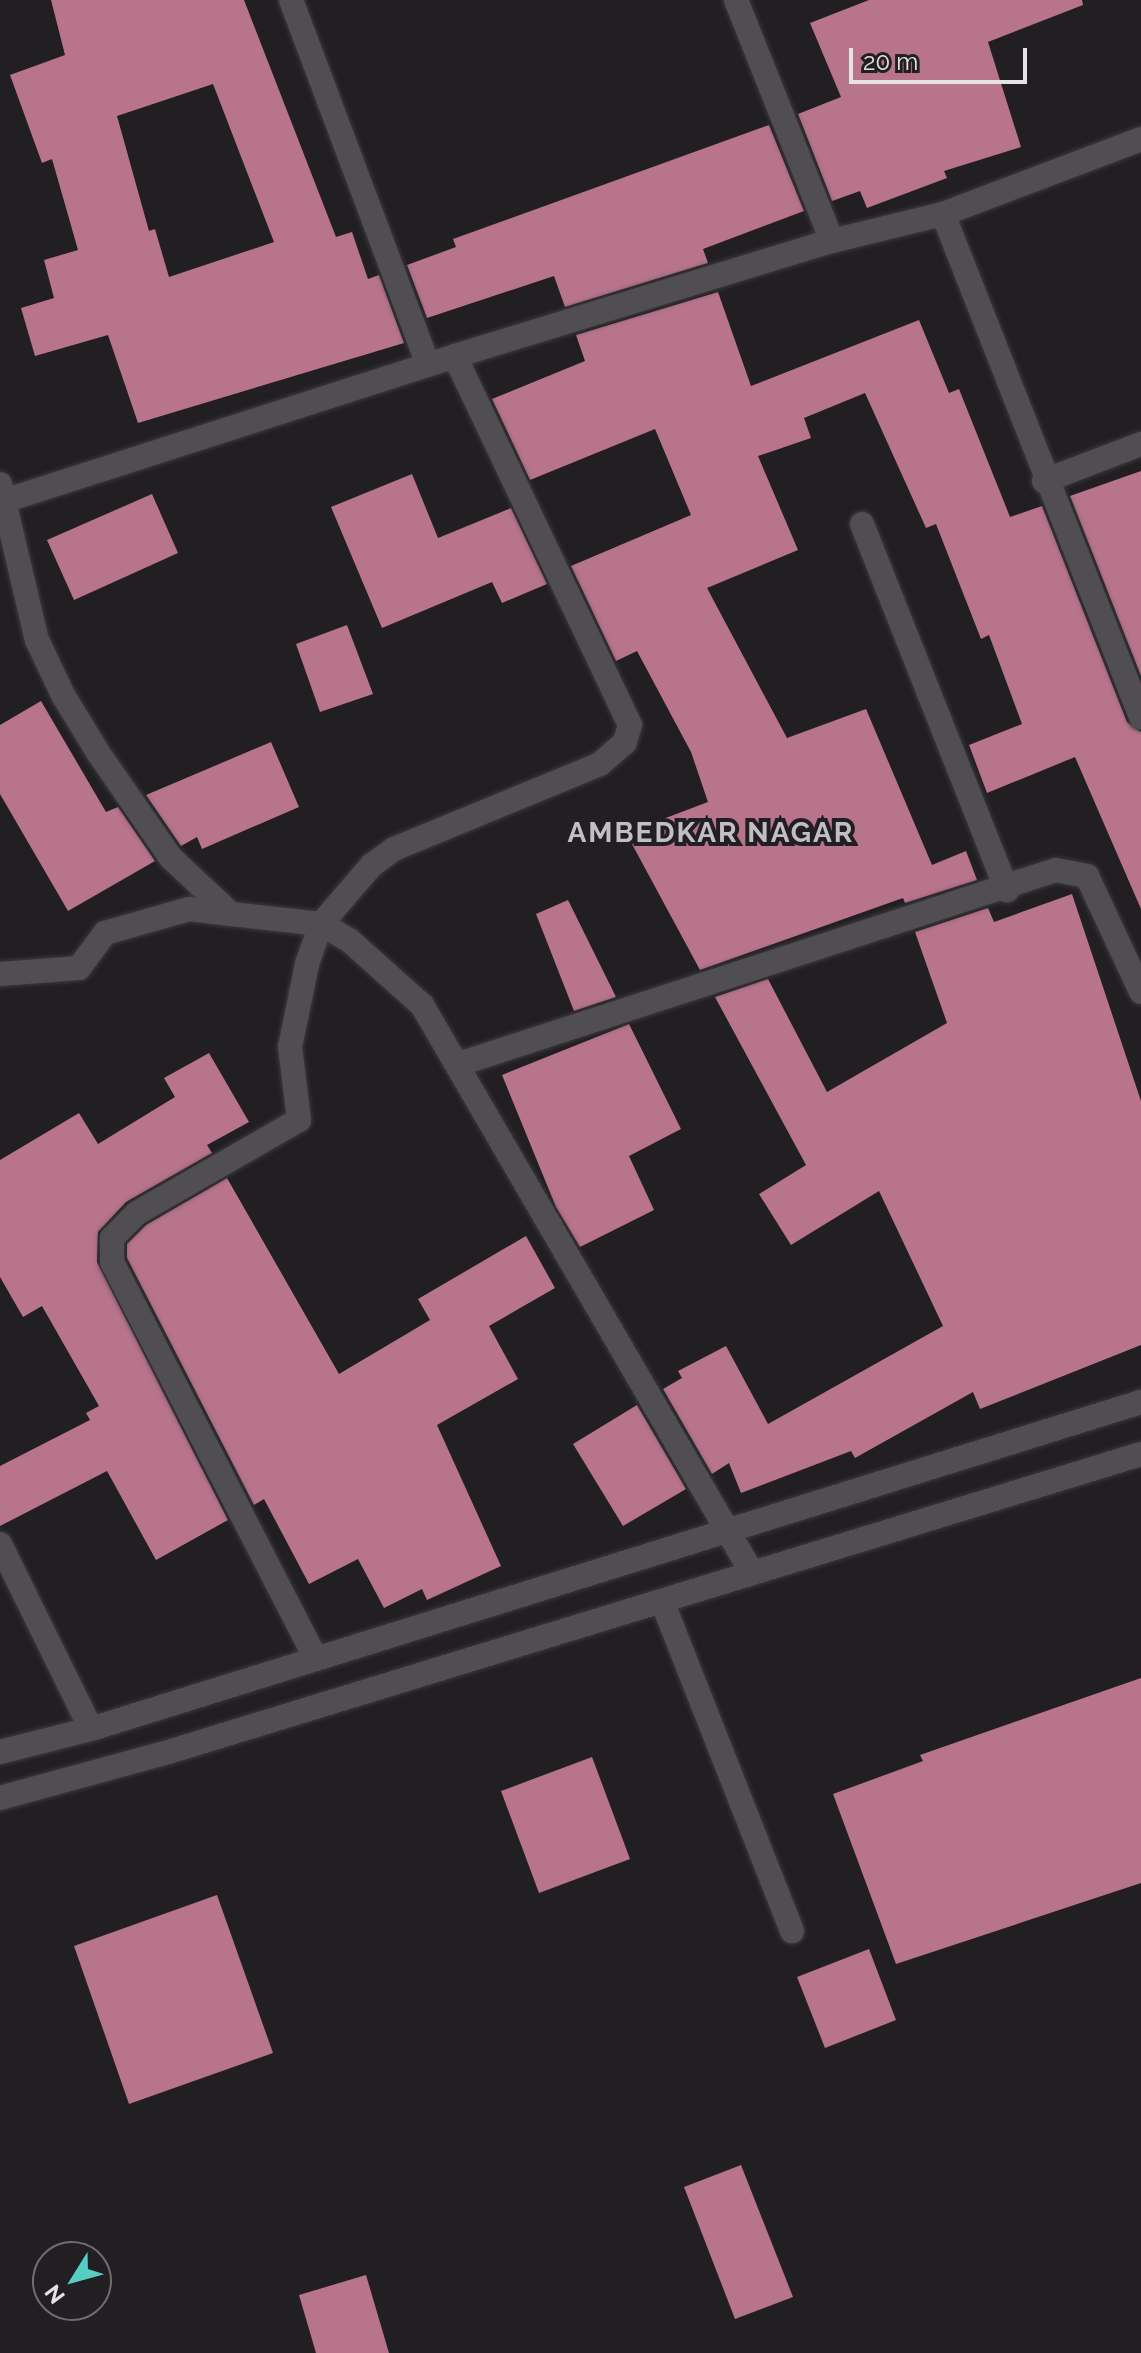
<!DOCTYPE html>
<html>
<head>
<meta charset="utf-8">
<style>
	body { margin:0 }
	#map { position:relative; width:1141px; height:2353px; overflow:hidden; background:#221f23; font-family:Raleway,sans-serif }
	div>[style] { position:absolute }
	.building>* { inset:0; background:#b7748a }
	.roads { filter:drop-shadow(0 0 2px #3b393c) drop-shadow(0 0 2px #3b393c) }
	.lane>* { height:24px; margin:-12px; padding:0 12px; transform-origin:12px; border-radius:12px; background:#514e53 }
	.street>* { height:24px; margin:-12px; padding:0 12px; transform-origin:12px; border-radius:12px; background:#514e53 }
	.secondary>* { height:24px; margin:-12px; padding:0 12px; transform-origin:12px; border-radius:12px; background:#514e53 }
	span { translate:-50% -50%; white-space:nowrap; text-align:center; line-height:1.15; -webkit-text-stroke:8px #221f23; paint-order:stroke }
	.district-label { font-size:28px; color:#c2bec4; font-weight:700; letter-spacing:2px }
	.north { position:absolute; left:32px; top:2241px; width:80px; height:80px; box-sizing:border-box; background:#221f23; border:2px solid #706d71; border-radius:50%; rotate:233deg; font-size:22px; font-weight:700; line-height:32px; text-align:center; color:#e4e2e5 }
	.north::after { content:''; display:block; margin:auto; width:28px; height:36px; background:#56cec3; clip-path:polygon(50% 0,100% 100%,50% 72%,0 100%) }
	.scale { position:absolute; left:849px; top:48px; width:178px; height:36px; box-sizing:border-box; border:4px solid #e4e2e5; border-top:0; padding-left:10px; font-size:24px; line-height:28px; white-space:nowrap; color:#e4e2e5; -webkit-text-stroke:6px #221f23; paint-order:stroke }
</style>
</head>
<body>
<div id="map">
	<div class="building">
		<i style="clip-path:polygon(evenodd,51px 0,244px 0,336px 237px,352px 232px,368px 279px,379px 275px,404px 343px,138px 423px,108px 335px,35px 356px,21px 308px,54px 298px,44px 260px,78px 250px,52px 159px,42px 163px,10px 75px,65px 55px,51px 0,213px 84px,274px 242px,169px 277px,155px 229px,149px 231px,117px 116px,213px 84px)"></i>
		<i style="clip-path:polygon(869px 0,1082px 0,1083px 5px,988px 42px,1021px 147px,944px 171px,947px 178px,867px 208px,860px 191px,832px 201px,798px 114px,841px 97px,810px 23px)"></i>
		<i style="clip-path:polygon(769px 125px,804px 211px,703px 249px,708px 263px,565px 307px,554px 276px,427px 318px,407px 265px,456px 247px,453px 239px)"></i>
		<i style="clip-path:polygon(718px 292px,751px 386px,919px 320px,949px 393px,959px 389px,1010px 517px,1042px 506px,1127px 722px,1141px 732px,1141px 909px,1075px 757px,987px 793px,969px 745px,1022px 724px,989px 635px,981px 639px,936px 524px,926px 528px,865px 393px,804px 418px,811px 438px,758px 456px,798px 550px,707px 588px,787px 738px,866px 709px,932px 865px,966px 851px,977px 880px,905px 903px,903px 898px,700px 970px,626px 833px,708px 802px,691px 752px,637px 651px,616px 661px,571px 566px,691px 515px,655px 429px,530px 480px,492px 399px,585px 361px,576px 335px)"></i>
		<i style="clip-path:polygon(1141px 471px,1141px 676px,1070px 496px)"></i>
		<i style="clip-path:polygon(412px 474px,438px 538px,511px 508px,547px 584px,502px 603px,492px 582px,382px 628px,331px 507px)"></i>
		<i style="clip-path:polygon(152px 494px,178px 553px,74px 600px,47px 540px)"></i>
		<i style="clip-path:polygon(347px 625px,373px 694px,320px 712px,296px 644px)"></i>
		<i style="clip-path:polygon(41px 701px,106px 812px,118px 807px,155px 861px,68px 911px,0 794px,0 725px)"></i>
		<i style="clip-path:polygon(271px 742px,299px 807px,202px 849px,197px 837px,181px 846px,146px 795px)"></i>
		<i style="clip-path:polygon(1072px 894px,1141px 1101px,1141px 1345px,980px 1409px,973px 1392px,855px 1458px,851px 1451px,741px 1493px,729px 1463px,712px 1474px,663px 1389px,682px 1378px,678px 1371px,726px 1346px,768px 1424px,943px 1326px,879px 1191px,791px 1245px,759px 1194px,806px 1165px,715px 997px,768px 979px,827px 1092px,947px 1023px,915px 932px,988px 908px,994px 922px)"></i>
		<i style="clip-path:polygon(568px 900px,616px 997px,574px 1011px,536px 914px)"></i>
		<i style="clip-path:polygon(629px 1024px,681px 1129px,629px 1156px,654px 1210px,580px 1247px,556px 1207px,502px 1075px)"></i>
		<i style="clip-path:polygon(209px 1053px,249px 1122px,207px 1145px,212px 1153px,126px 1202px,98px 1232px,97px 1262px,228px 1520px,156px 1560px,107px 1471px,0 1526px,0 1466px,90px 1420px,86px 1413px,99px 1406px,42px 1306px,23px 1317px,0 1277px,0 1160px,79px 1113px,98px 1144px,175px 1097px,164px 1078px)"></i>
		<i style="clip-path:polygon(227px 1178px,339px 1374px,430px 1320px,418px 1299px,526px 1236px,555px 1288px,489px 1326px,518px 1379px,437px 1425px,501px 1566px,427px 1600px,422px 1589px,384px 1608px,358px 1559px,309px 1584px,264px 1499px,254px 1505px,127px 1258px,127px 1244px,146px 1225px)"></i>
		<i style="clip-path:polygon(637px 1405px,686px 1489px,623px 1526px,573px 1444px)"></i>
		<i style="clip-path:polygon(1141px 1678px,1141px 1883px,896px 1964px,833px 1794px,923px 1761px,920px 1755px)"></i>
		<i style="clip-path:polygon(592px 1757px,630px 1859px,539px 1893px,501px 1791px)"></i>
		<i style="clip-path:polygon(217px 1895px,273px 2053px,129px 2104px,74px 1946px)"></i>
		<i style="clip-path:polygon(869px 1949px,896px 2020px,825px 2048px,797px 1977px)"></i>
		<i style="clip-path:polygon(741px 2165px,793px 2297px,735px 2319px,684px 2187px)"></i>
		<i style="clip-path:polygon(366px 2275px,389px 2353px,316px 2353px,299px 2295px)"></i>
	</div>
	<div class="roads">
		<div class="lane">
			<i style="left:662px;top:1601px;width:355px;rotate:68.5deg"></i>
		</div>
		<div class="street">
			<i style="left:291px;top:0;width:389px;rotate:69.4deg"></i>
			<i style="left:736px;top:0;width:259px;rotate:68.3deg"></i>
			<i style="left:943px;top:214px;width:541px;rotate:68.51deg"></i>
			<i style="left:1044px;top:481px;width:104px;rotate:-20.9deg"></i>
			<i style="left:0;top:484px;width:160px;rotate:76.7deg"></i>
			<i style="left:37px;top:640px;width:61px;rotate:64.7deg"></i>
			<i style="left:63px;top:695px;width:69px;rotate:58.6deg"></i>
			<i style="left:99px;top:754px;width:126px;rotate:55.3deg"></i>
			<i style="left:171px;top:858px;width:82px;rotate:43deg"></i>
			<i style="left:231px;top:914px;width:91px;rotate:6.3deg"></i>
			<i style="left:321px;top:924px;width:32px;rotate:30deg"></i>
			<i style="left:349px;top:940px;width:98px;rotate:41.7deg"></i>
			<i style="left:422px;top:1005px;width:657px;rotate:59.84deg"></i>
			<i style="left:4px;top:501px;width:474px;rotate:-17.8deg"></i>
			<i style="left:455px;top:356px;width:394px;rotate:-17deg"></i>
			<i style="left:832px;top:241px;width:114px;rotate:-13.7deg"></i>
			<i style="left:943px;top:214px;width:212px;rotate:-20.7deg"></i>
			<i style="left:862px;top:524px;width:394px;rotate:68.4deg"></i>
			<i style="left:0;top:974px;width:79px;rotate:-4.3deg"></i>
			<i style="left:79px;top:968px;width:44px;rotate:-53.4deg"></i>
			<i style="left:105px;top:933px;width:87px;rotate:-15.9deg"></i>
			<i style="left:189px;top:909px;width:42px;rotate:6.8deg"></i>
			<i style="left:459px;top:1064px;width:628px;rotate:-18deg"></i>
			<i style="left:1056px;top:870px;width:32px;rotate:11deg"></i>
			<i style="left:1087px;top:876px;width:128px;rotate:65deg"></i>
			<i style="left:0;top:1544px;width:206px;rotate:63.8deg"></i>
			<i style="left:316px;top:1659px;width:446px;rotate:-117.2deg"></i>
			<i style="left:112px;top:1262px;width:24px;rotate:-90deg"></i>
			<i style="left:112px;top:1238px;width:35px;rotate:-45deg"></i>
			<i style="left:137px;top:1213px;width:187px;rotate:-29.9deg"></i>
			<i style="left:299px;top:1120px;width:74px;rotate:-97deg"></i>
			<i style="left:290px;top:1047px;width:85px;rotate:-78.4deg"></i>
			<i style="left:307px;top:964px;width:42px;rotate:-70.7deg"></i>
			<i style="left:321px;top:924px;width:78px;rotate:-49.2deg"></i>
			<i style="left:372px;top:865px;width:27px;rotate:-36deg"></i>
			<i style="left:394px;top:849px;width:223px;rotate:-22.4deg"></i>
			<i style="left:600px;top:764px;width:33px;rotate:-41deg"></i>
			<i style="left:625px;top:742px;width:18px;rotate:-74deg"></i>
			<i style="left:630px;top:725px;width:408px;rotate:-115.4deg"></i>
		</div>
		<div class="secondary">
			<i style="left:0;top:1752px;width:94px;rotate:-14.2deg"></i>
			<i style="left:91px;top:1729px;width:1100px;rotate:-17.3deg"></i>
			<i style="left:0;top:1798px;width:171px;rotate:-15.3deg"></i>
			<i style="left:165px;top:1753px;width:1021px;rotate:-17.03deg"></i>
		</div>
	</div>
	<div class="district-label">
		<span style="left:711px;top:833px">AMBEDKAR NAGAR</span>
	</div>
	<div class="north">N</div>
	<div class="scale">20 m</div>
</div>
</body>
</html>
